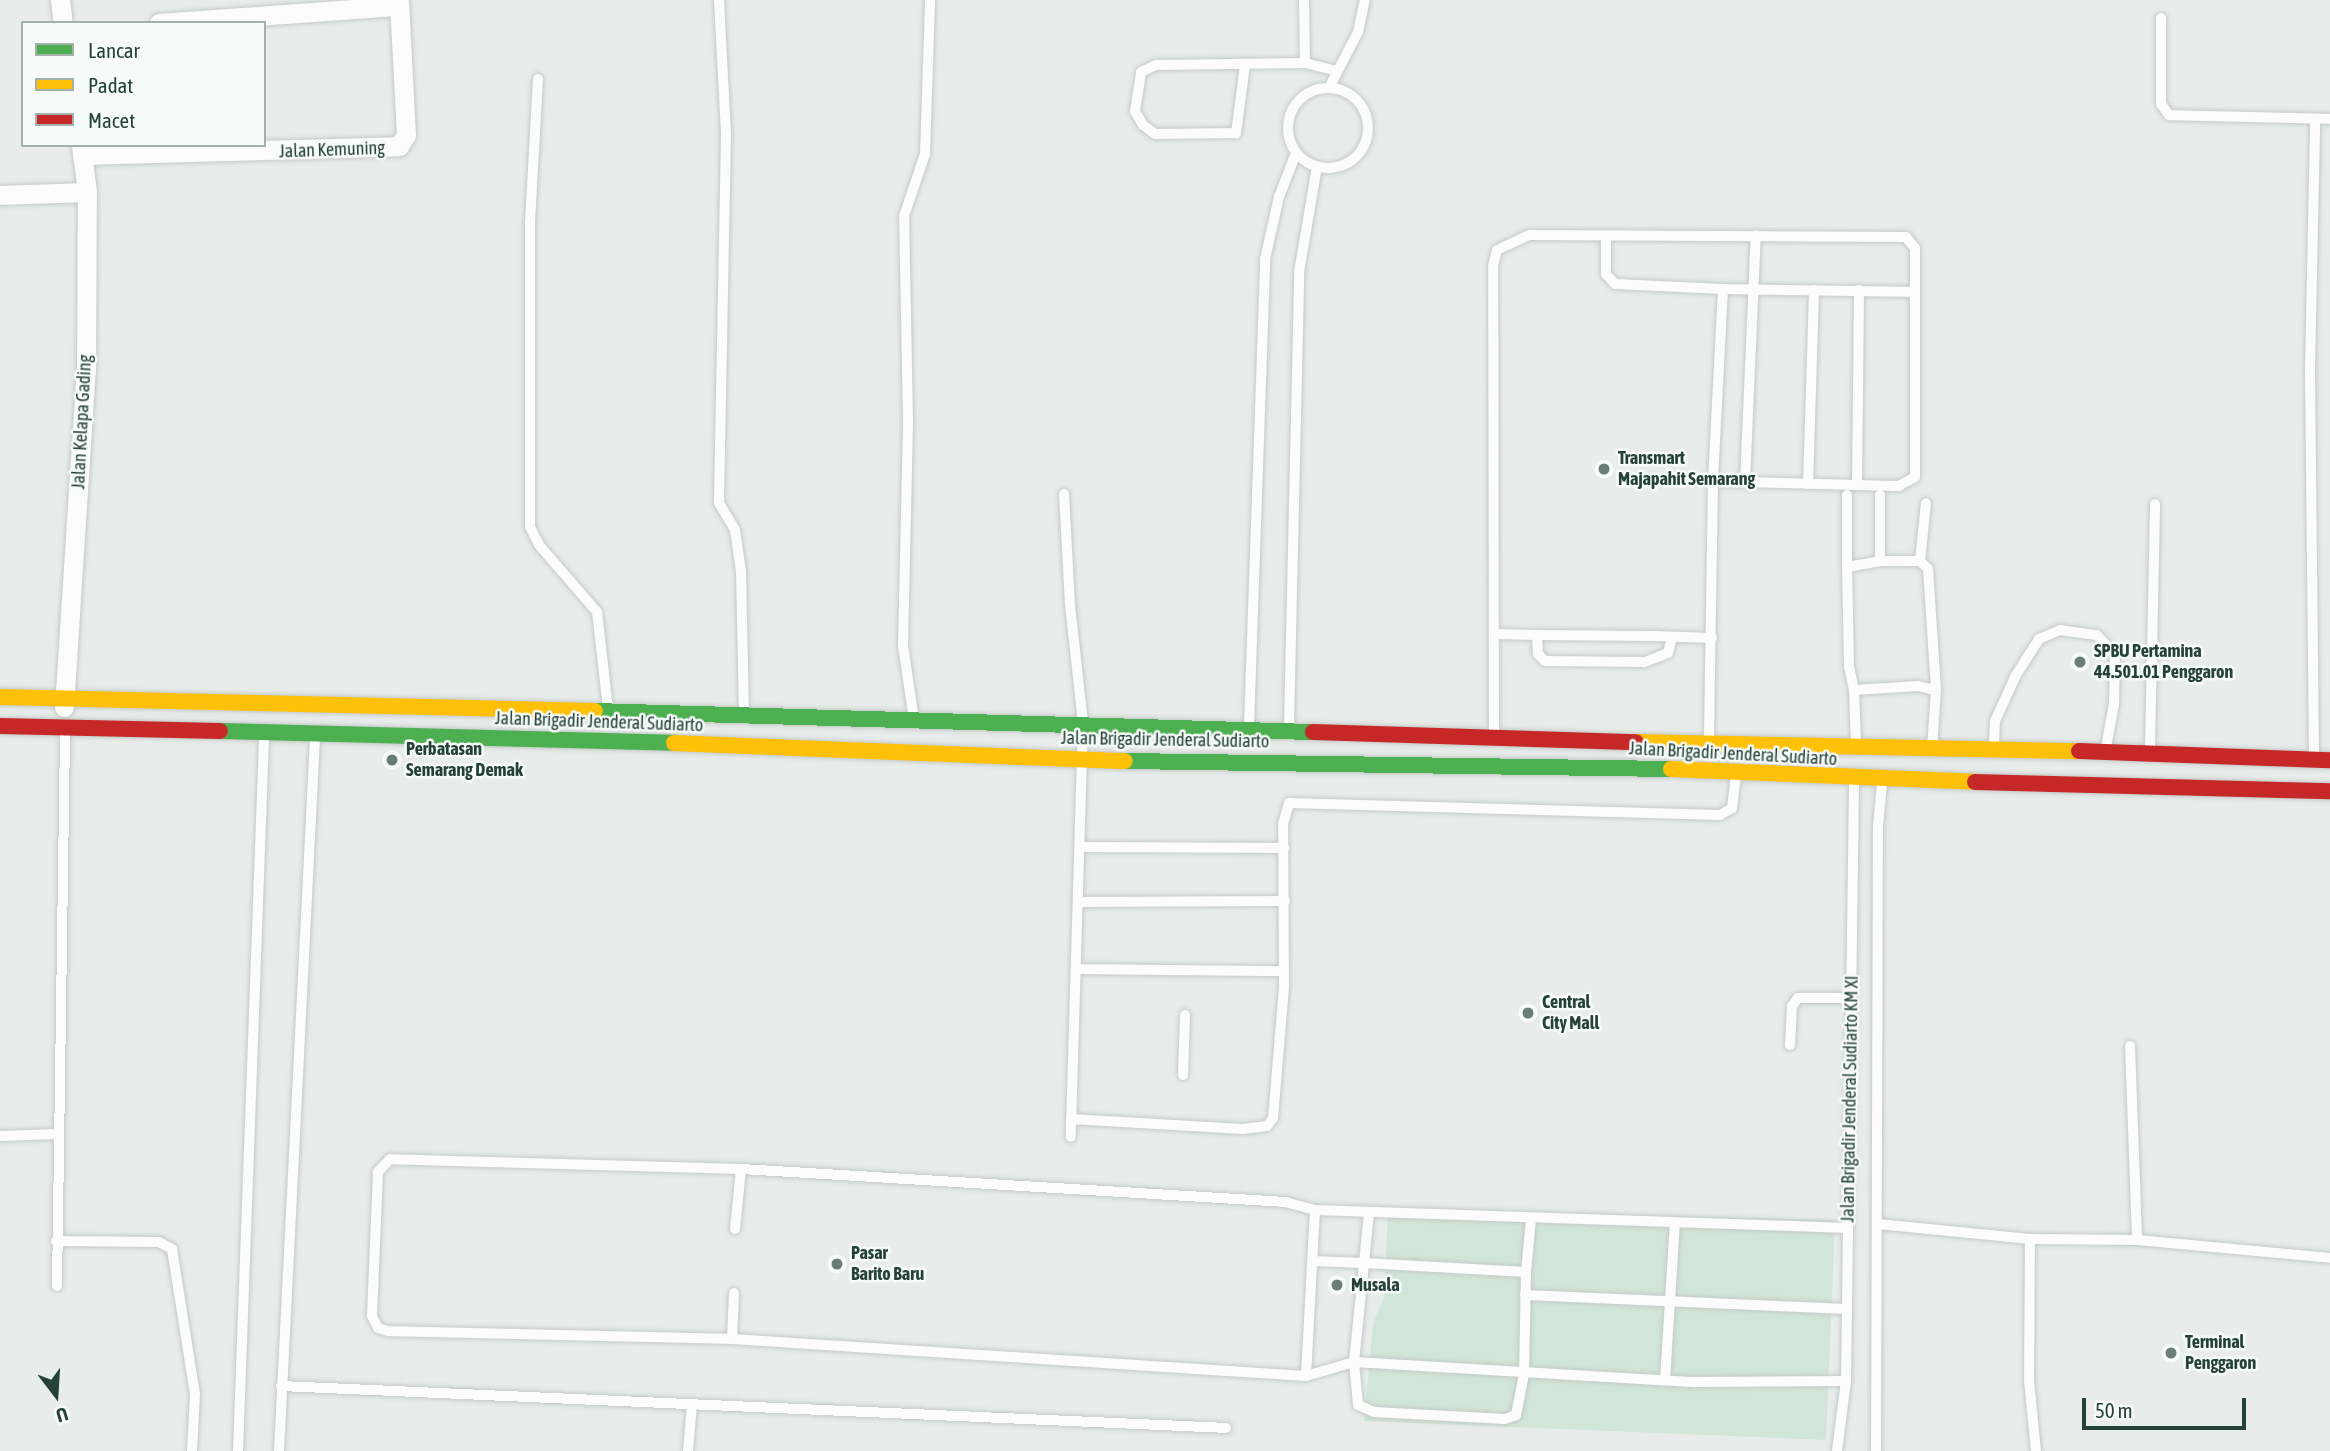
<!DOCTYPE html>
<html>
<head>
<meta charset="utf-8">
<style>
	body { margin:0 }
	#map { position:relative; width:2330px; height:1451px; overflow:hidden; background:#e8edeb; font-family:"Asap Condensed",sans-serif }
	div>[style] { position:absolute }
	.green>* { inset:0; background:#d1e6d8 }
	.roads { filter:drop-shadow(0 0 2px #c5cac8) drop-shadow(0 0 2px #c5cac8) }
	.lane>* { height:10px; margin:-5px; padding:0 5px; transform-origin:5px; border-radius:5px; background:#fcfcfc }
	.lane>.ring { margin:-5px; padding:0; box-sizing:content-box; background:none; border:10px solid #fcfcfc; border-radius:50% }
	.street>* { height:19px; margin:-9.5px; padding:0 9.5px; transform-origin:9.5px; border-radius:9.5px; background:#fcfcfc }
	.fast>* { height:16px; margin:-8px; padding:0 8px; transform-origin:8px; border-radius:8px; background:#4caf50 }
	.slow>* { height:16px; margin:-8px; padding:0 8px; transform-origin:8px; border-radius:8px; background:#ffc107 }
	.jam>* { height:16px; margin:-8px; padding:0 8px; transform-origin:8px; border-radius:8px; background:#c62828 }
	.dots>* { width:19px; height:19px; translate:-50% -50%; box-sizing:border-box; border:4px solid #f7fbf9; border-radius:50% }
	span { translate:-50% -50%; white-space:nowrap; text-align:center; line-height:1.15; -webkit-text-stroke:5px #f7fbf9; paint-order:stroke }
	.street-label { font-size:18px; color:#24423a }
	.poi-label { font-size:18px; color:#24423a; font-weight:700 }
	.left { translate:0 -50%; text-align:left }
	.legend { position:absolute; left:21px; top:21px; width:245px; height:126px; box-sizing:border-box; background:#f7fbf9; border:2px solid #a3b1ad; margin:0; padding:9px 12px; list-style:none; font-size:21px; color:#24423a }
	.legend li { display:flex; align-items:center; gap:14px; height:35px }
	.legend b { width:35px; border:2px solid #a3b1ad }
	.north { position:absolute; left:21px; top:1360px; width:70px; height:70px; -webkit-text-stroke:5px #f7fbf9; paint-order:stroke; rotate:163deg; font-size:19px; font-weight:700; line-height:28px; text-align:center; color:#24423a }
	.north::after { content:''; display:block; margin:auto; width:24px; height:32px; background:#24423a; clip-path:polygon(50% 0,100% 100%,50% 72%,0 100%) }
	.scale { position:absolute; left:2082px; top:1398px; width:164px; height:32px; box-sizing:border-box; border:4px solid #24423a; border-top:0; padding-left:9px; font-size:21px; line-height:24px; white-space:nowrap; color:#24423a; -webkit-text-stroke:5px #f7fbf9; paint-order:stroke }
</style>
</head>
<body>
<div id="map">
	<div class="green">
		<i style="clip-path:polygon(1388px 1209px,1835px 1220px,1826px 1440px,1364px 1421px,1373px 1323px,1384px 1298px)"></i>
	</div>
	<div class="roads">
		<div class="lane">
			<i style="left:719px;top:0;width:135px;rotate:87deg"></i>
			<i style="left:726px;top:135px;width:368px;rotate:91.1deg"></i>
			<i style="left:719px;top:503px;width:31px;rotate:59deg"></i>
			<i style="left:735px;top:530px;width:41px;rotate:81.7deg"></i>
			<i style="left:741px;top:571px;width:138px;rotate:88.8deg"></i>
			<i style="left:1304px;top:0;width:63px;rotate:89.1deg"></i>
			<i style="left:1305px;top:63px;width:32px;rotate:14deg"></i>
			<i style="left:2161px;top:18px;width:86px;rotate:90deg"></i>
			<i style="left:2161px;top:104px;width:14px;rotate:54deg"></i>
			<i style="left:2169px;top:115px;width:161px;rotate:1.4deg"></i>
			<i style="left:1245px;top:65px;width:69px;rotate:97.5deg"></i>
			<i style="left:1236px;top:133px;width:81px;rotate:179.3deg"></i>
			<i style="left:1155px;top:134px;width:15px;rotate:-143deg"></i>
			<i style="left:1143px;top:125px;width:16px;rotate:-120deg"></i>
			<i style="left:1135px;top:111px;width:39px;rotate:-81deg"></i>
			<i style="left:1141px;top:72px;width:17px;rotate:-25deg"></i>
			<i style="left:1156px;top:65px;width:149px;rotate:-0.8deg"></i>
			<i style="left:538px;top:79px;width:143px;rotate:93.2deg"></i>
			<i style="left:530px;top:222px;width:305px;rotate:90deg"></i>
			<i style="left:530px;top:527px;width:20px;rotate:63deg"></i>
			<i style="left:539px;top:545px;width:89px;rotate:49.1deg"></i>
			<i style="left:597px;top:612px;width:98px;rotate:83.5deg"></i>
			<i class="ring" style="left:1288px;top:88px;width:70px;height:70px"></i>
			<i style="left:1329px;top:88px;width:63px;rotate:-62.6deg"></i>
			<i style="left:1358px;top:32px;width:33px;rotate:-78deg"></i>
			<i style="left:1606px;top:238px;width:36px;rotate:90deg"></i>
			<i style="left:1606px;top:274px;width:13px;rotate:48deg"></i>
			<i style="left:1615px;top:284px;width:108px;rotate:2.7deg"></i>
			<i style="left:1723px;top:289px;width:192px;rotate:93deg"></i>
			<i style="left:1713px;top:481px;width:258px;rotate:90.9deg"></i>
			<i style="left:1723px;top:289px;width:192px;rotate:0.9deg"></i>
			<i style="left:1745px;top:482px;width:247px;rotate:-87.5deg"></i>
			<i style="left:1808px;top:484px;width:194px;rotate:-88.2deg"></i>
			<i style="left:1857px;top:485px;width:195px;rotate:-89.4deg"></i>
			<i style="left:1064px;top:494px;width:111px;rotate:86.9deg"></i>
			<i style="left:1070px;top:605px;width:118px;rotate:83.7deg"></i>
			<i style="left:1083px;top:722px;width:415px;rotate:91.7deg"></i>
			<i style="left:1847px;top:495px;width:72px;rotate:90deg"></i>
			<i style="left:1880px;top:561px;width:66px;rotate:-90deg"></i>
			<i style="left:1920px;top:561px;width:58px;rotate:-84.1deg"></i>
			<i style="left:1495px;top:634px;width:42px;rotate:1.4deg"></i>
			<i style="left:1672px;top:637px;width:16px;rotate:104deg"></i>
			<i style="left:1668px;top:653px;width:26px;rotate:159deg"></i>
			<i style="left:1644px;top:662px;width:99px;rotate:-179.4deg"></i>
			<i style="left:1545px;top:661px;width:10px;rotate:-135deg"></i>
			<i style="left:1538px;top:654px;width:19px;rotate:-93deg"></i>
			<i style="left:1537px;top:635px;width:116px;rotate:0.5deg"></i>
			<i style="left:1653px;top:636px;width:59px;rotate:1.9deg"></i>
			<i style="left:1854px;top:690px;width:24px;rotate:-102deg"></i>
			<i style="left:1849px;top:667px;width:100px;rotate:-91.1deg"></i>
			<i style="left:1847px;top:567px;width:34px;rotate:-10deg"></i>
			<i style="left:1880px;top:561px;width:40px"></i>
			<i style="left:1920px;top:561px;width:11px;rotate:45deg"></i>
			<i style="left:1928px;top:569px;width:121px;rotate:86.2deg"></i>
			<i style="left:913px;top:713px;width:69px;rotate:-98.4deg"></i>
			<i style="left:903px;top:645px;width:225px;rotate:-88.7deg"></i>
			<i style="left:908px;top:420px;width:204px;rotate:-91.1deg"></i>
			<i style="left:904px;top:216px;width:65px;rotate:-71.3deg"></i>
			<i style="left:925px;top:154px;width:154px;rotate:-88.1deg"></i>
			<i style="left:1249px;top:725px;width:466px;rotate:-88deg"></i>
			<i style="left:1265px;top:259px;width:64px;rotate:-77.3deg"></i>
			<i style="left:1279px;top:197px;width:47px;rotate:-68.9deg"></i>
			<i style="left:1289px;top:725px;width:453px;rotate:-88.7deg"></i>
			<i style="left:1299px;top:272px;width:107px;rotate:-80.3deg"></i>
			<i style="left:1494px;top:733px;width:467px;rotate:-90.1deg"></i>
			<i style="left:1493px;top:266px;width:16px;rotate:-76deg"></i>
			<i style="left:1497px;top:250px;width:35px;rotate:-25deg"></i>
			<i style="left:1529px;top:235px;width:377px;rotate:0.3deg"></i>
			<i style="left:1906px;top:237px;width:14px;rotate:51deg"></i>
			<i style="left:1915px;top:248px;width:229px;rotate:90deg"></i>
			<i style="left:1915px;top:477px;width:18px;rotate:151deg"></i>
			<i style="left:1899px;top:486px;width:186px;rotate:-178.5deg"></i>
			<i style="left:1856px;top:744px;width:54px;rotate:-92.1deg"></i>
			<i style="left:1854px;top:690px;width:64px;rotate:-3.6deg"></i>
			<i style="left:1918px;top:686px;width:18px;rotate:13deg"></i>
			<i style="left:1936px;top:690px;width:58px;rotate:93.9deg"></i>
			<i style="left:1994px;top:747px;width:26px;rotate:-88deg"></i>
			<i style="left:1995px;top:721px;width:51px;rotate:-65.5deg"></i>
			<i style="left:2016px;top:675px;width:43px;rotate:-57.4deg"></i>
			<i style="left:2039px;top:639px;width:23px;rotate:-23deg"></i>
			<i style="left:2060px;top:630px;width:37px;rotate:8deg"></i>
			<i style="left:2097px;top:635px;width:27px;rotate:48deg"></i>
			<i style="left:2115px;top:655px;width:49px;rotate:91.2deg"></i>
			<i style="left:2114px;top:704px;width:44px;rotate:100.5deg"></i>
			<i style="left:2150px;top:747px;width:243px;rotate:-88.8deg"></i>
			<i style="left:2314px;top:755px;width:387px;rotate:-90.6deg"></i>
			<i style="left:2310px;top:368px;width:249px;rotate:-88.8deg"></i>
			<i style="left:1080px;top:847px;width:204px;rotate:0.3deg"></i>
			<i style="left:1079px;top:902px;width:206px;rotate:-0.3deg"></i>
			<i style="left:1077px;top:969px;width:207px;rotate:0.6deg"></i>
			<i style="left:1790px;top:1045px;width:39px;rotate:-87deg"></i>
			<i style="left:1792px;top:1006px;width:10px;rotate:-53deg"></i>
			<i style="left:1798px;top:998px;width:53px"></i>
			<i style="left:2130px;top:1046px;width:194px;rotate:87.9deg"></i>
			<i style="left:1183px;top:1075px;width:60px;rotate:-88.1deg"></i>
			<i style="left:1071px;top:1119px;width:172px;rotate:3.3deg"></i>
			<i style="left:1243px;top:1129px;width:24px;rotate:-7deg"></i>
			<i style="left:1267px;top:1126px;width:10px;rotate:-53deg"></i>
			<i style="left:1273px;top:1118px;width:130px;rotate:-85.2deg"></i>
			<i style="left:1284px;top:988px;width:164px;rotate:-90.3deg"></i>
			<i style="left:1283px;top:824px;width:22px;rotate:-74deg"></i>
			<i style="left:1289px;top:803px;width:431px;rotate:1.6deg"></i>
			<i style="left:1720px;top:815px;width:14px;rotate:-30deg"></i>
			<i style="left:1732px;top:808px;width:32px;rotate:-83deg"></i>
			<i style="left:0;top:1136px;width:57px;rotate:-2deg"></i>
			<i style="left:1315px;top:1210px;width:533px;rotate:1.93deg"></i>
			<i style="left:1878px;top:1224px;width:153px;rotate:5.6deg"></i>
			<i style="left:2030px;top:1239px;width:107px;rotate:0.5deg"></i>
			<i style="left:2137px;top:1240px;width:194px;rotate:5.3deg"></i>
			<i style="left:735px;top:1229px;width:60px;rotate:-84.3deg"></i>
			<i style="left:2030px;top:1239px;width:141px;rotate:90.4deg"></i>
			<i style="left:2029px;top:1380px;width:71px;rotate:84.4deg"></i>
			<i style="left:56px;top:1241px;width:103px;rotate:0.6deg"></i>
			<i style="left:159px;top:1242px;width:15px;rotate:28deg"></i>
			<i style="left:172px;top:1249px;width:147px;rotate:81deg"></i>
			<i style="left:195px;top:1394px;width:57px;rotate:93deg"></i>
			<i style="left:1312px;top:1261px;width:52px;rotate:2.2deg"></i>
			<i style="left:1364px;top:1263px;width:51px;rotate:-84.4deg"></i>
			<i style="left:1364px;top:1263px;width:162px;rotate:3.2deg"></i>
			<i style="left:1526px;top:1272px;width:102px;rotate:91.1deg"></i>
			<i style="left:1524px;top:1374px;width:42px;rotate:101deg"></i>
			<i style="left:1516px;top:1415px;width:12px;rotate:160deg"></i>
			<i style="left:1505px;top:1419px;width:131px;rotate:-176.9deg"></i>
			<i style="left:1374px;top:1412px;width:17px;rotate:-156deg"></i>
			<i style="left:1358px;top:1405px;width:43px;rotate:-95.3deg"></i>
			<i style="left:1354px;top:1362px;width:100px;rotate:-84.2deg"></i>
			<i style="left:1526px;top:1272px;width:53px;rotate:-84.6deg"></i>
			<i style="left:57px;top:1286px;width:554px;rotate:-89.17deg"></i>
			<i style="left:1525px;top:1295px;width:322px;rotate:2.5deg"></i>
			<i style="left:732px;top:1339px;width:46px;rotate:-87.5deg"></i>
			<i style="left:1306px;top:1376px;width:166px;rotate:-86.9deg"></i>
			<i style="left:1315px;top:1210px;width:30px;rotate:-165deg"></i>
			<i style="left:1286px;top:1202px;width:546px;rotate:-176.53deg"></i>
			<i style="left:741px;top:1169px;width:351px;rotate:-178.4deg"></i>
			<i style="left:390px;top:1159px;width:18px;rotate:133deg"></i>
			<i style="left:378px;top:1172px;width:144px;rotate:92.4deg"></i>
			<i style="left:372px;top:1316px;width:13px;rotate:63deg"></i>
			<i style="left:378px;top:1328px;width:10px;rotate:17deg"></i>
			<i style="left:388px;top:1331px;width:344px;rotate:1.3deg"></i>
			<i style="left:732px;top:1339px;width:575px;rotate:3.69deg"></i>
			<i style="left:1306px;top:1376px;width:50px;rotate:-16.3deg"></i>
			<i style="left:1354px;top:1362px;width:342px;rotate:3.4deg"></i>
			<i style="left:1695px;top:1382px;width:151px;rotate:-0.4deg"></i>
			<i style="left:1665px;top:1380px;width:158px;rotate:-86.4deg"></i>
			<i style="left:281px;top:1386px;width:946px;rotate:2.54deg"></i>
			<i style="left:238px;top:1451px;width:713px;rotate:-87.91deg"></i>
			<i style="left:279px;top:1451px;width:715px;rotate:-87.11deg"></i>
			<i style="left:688px;top:1451px;width:47px;rotate:-85.1deg"></i>
			<i style="left:1837px;top:1451px;width:71px;rotate:-82.7deg"></i>
			<i style="left:1846px;top:1381px;width:597px;rotate:-89.23deg"></i>
			<i style="left:1876px;top:1451px;width:625px;rotate:-89.82deg"></i>
			<i style="left:1878px;top:826px;width:43px;rotate:-84.7deg"></i>
		</div>
		<div class="street">
			<i style="left:60px;top:0;width:23px;rotate:83deg"></i>
			<i style="left:159px;top:23px;width:241px;rotate:-4.1deg"></i>
			<i style="left:82px;top:155px;width:317px;rotate:-1.6deg"></i>
			<i style="left:399px;top:146px;width:13px;rotate:-58deg"></i>
			<i style="left:406px;top:135px;width:135px;rotate:-93deg"></i>
			<i style="left:0;top:195px;width:87px;rotate:-2deg"></i>
			<i style="left:64px;top:707px;width:340px;rotate:-86.3deg"></i>
			<i style="left:86px;top:368px;width:176px;rotate:-89.7deg"></i>
			<i style="left:87px;top:192px;width:47px;rotate:-97.3deg"></i>
		</div>
		<div class="fast">
			<i style="left:595px;top:711px;width:718px;rotate:1.68deg"></i>
			<i style="left:220px;top:731px;width:454px;rotate:1.5deg"></i>
			<i style="left:1125px;top:761px;width:546px;rotate:0.84deg"></i>
		</div>
		<div class="slow">
			<i style="left:0;top:697px;width:595px;rotate:1.35deg"></i>
			<i style="left:1636px;top:742px;width:443px;rotate:1.2deg"></i>
			<i style="left:674px;top:743px;width:451px;rotate:2.3deg"></i>
			<i style="left:1671px;top:769px;width:304px;rotate:2.4deg"></i>
		</div>
		<div class="jam">
			<i style="left:0;top:726px;width:220px;rotate:1.3deg"></i>
			<i style="left:1313px;top:732px;width:323px;rotate:1.8deg"></i>
			<i style="left:2079px;top:751px;width:251px;rotate:2.1deg"></i>
			<i style="left:1975px;top:782px;width:355px;rotate:1.5deg"></i>
		</div>
	</div>
	<div class="dots">
		<i style="left:1604px;top:469px;background:#697e78"></i>
		<i style="left:2080px;top:662px;background:#697e78"></i>
		<i style="left:392px;top:760px;background:#697e78"></i>
		<i style="left:1528px;top:1013px;background:#697e78"></i>
		<i style="left:837px;top:1264px;background:#697e78"></i>
		<i style="left:1337px;top:1285px;background:#697e78"></i>
		<i style="left:2171px;top:1353px;background:#697e78"></i>
	</div>
	<div class="street-label">
		<span style="left:332px;top:150px;rotate:-2deg">Jalan Kemuning</span>
		<span style="left:82px;top:422px;rotate:-87deg">Jalan Kelapa Gading</span>
		<span style="left:599px;top:722px;rotate:2deg">Jalan Brigadir Jenderal Sudiarto</span>
		<span style="left:1165px;top:740px;rotate:1deg">Jalan Brigadir Jenderal Sudiarto</span>
		<span style="left:1733px;top:754px;rotate:3deg">Jalan Brigadir Jenderal Sudiarto</span>
		<span style="left:1850px;top:1099px;rotate:-89deg">Jalan Brigadir Jenderal Sudiarto KM XI</span>
	</div>
	<div class="poi-label">
		<span class="left" style="left:1618px;top:469px">Transmart<br>Majapahit Semarang</span>
		<span class="left" style="left:2094px;top:662px">SPBU Pertamina<br>44.501.01 Penggaron</span>
		<span class="left" style="left:406px;top:760px">Perbatasan<br>Semarang Demak</span>
		<span class="left" style="left:1542px;top:1013px">Central<br>City Mall</span>
		<span class="left" style="left:851px;top:1264px">Pasar<br>Barito Baru</span>
		<span class="left" style="left:1351px;top:1285px">Musala</span>
		<span class="left" style="left:2185px;top:1353px">Terminal<br>Penggaron</span>
	</div>
	<ul class="legend">
	<li><b style="height:9px;background:#4caf50"></b>Lancar</li>
	<li><b style="height:9px;background:#ffc107"></b>Padat</li>
	<li><b style="height:9px;background:#c62828"></b>Macet</li>
	</ul>
	<div class="north">U</div>
	<div class="scale">50 m</div>
</div>
</body>
</html>
